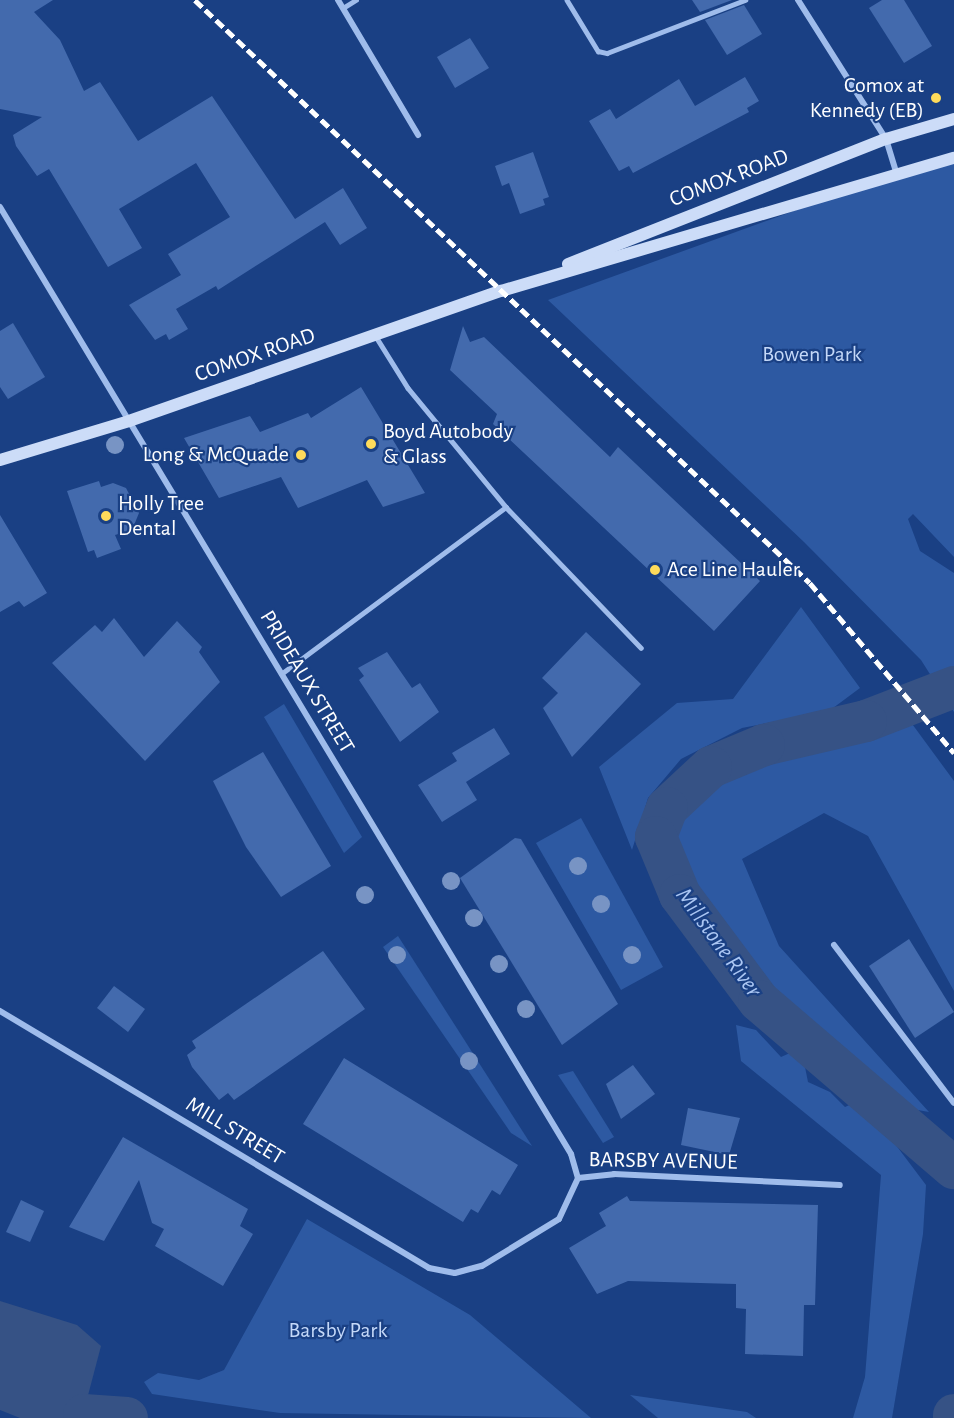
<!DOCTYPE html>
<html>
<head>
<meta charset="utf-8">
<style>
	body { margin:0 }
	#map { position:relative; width:954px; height:1418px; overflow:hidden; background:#1a4084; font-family:"Alegreya Sans",sans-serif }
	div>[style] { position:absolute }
	.green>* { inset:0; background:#2d59a2 }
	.water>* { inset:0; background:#365285 }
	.river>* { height:42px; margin:-21px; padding:0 21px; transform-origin:21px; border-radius:21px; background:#365285 }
	.building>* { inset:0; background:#436aad }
	.lane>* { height:4.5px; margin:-2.25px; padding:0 2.25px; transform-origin:2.25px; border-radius:2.25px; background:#9fbceb }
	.street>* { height:6px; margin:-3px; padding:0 3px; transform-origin:3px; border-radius:3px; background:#9fbceb }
	.secondary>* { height:12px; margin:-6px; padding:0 6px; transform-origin:6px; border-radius:6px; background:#ccdcf8 }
	.rail>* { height:4.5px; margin-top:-2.25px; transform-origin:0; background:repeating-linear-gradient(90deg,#fff 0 10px,transparent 0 14.5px) }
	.trees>* { width:18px; height:18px; margin:-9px; border-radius:50%; background:#7894c4 }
	.dots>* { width:16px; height:16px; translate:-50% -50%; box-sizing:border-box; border:3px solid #1a4084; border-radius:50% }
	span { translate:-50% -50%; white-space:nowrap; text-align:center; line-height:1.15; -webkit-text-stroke:4.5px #1a4084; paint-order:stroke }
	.poi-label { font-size:22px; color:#fff }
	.right { translate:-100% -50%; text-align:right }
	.left { translate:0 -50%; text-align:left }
	.street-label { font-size:22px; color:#fff }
	.park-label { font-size:22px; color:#c4d8f8 }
	.water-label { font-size:24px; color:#abc6f3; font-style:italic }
</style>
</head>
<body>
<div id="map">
	<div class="green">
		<i style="clip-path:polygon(954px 153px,954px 557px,913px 514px,908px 519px,920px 551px,954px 573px,954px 712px,921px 660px,804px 542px,548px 300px)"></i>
		<i style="clip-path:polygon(801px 607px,860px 688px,829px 711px,742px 728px,681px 759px,648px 798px,632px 850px,599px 767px,677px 703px,733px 699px)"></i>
		<i style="clip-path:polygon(284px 704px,362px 837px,344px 853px,264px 717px)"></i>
		<i style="clip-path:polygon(907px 717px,954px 781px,954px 991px,868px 836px,824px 813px,742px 859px,779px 946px,929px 1112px,912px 1109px,775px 998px,704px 909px,671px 847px,689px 803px,735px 766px,872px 735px)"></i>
		<i style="clip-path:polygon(581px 818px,663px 967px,621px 990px,536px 843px)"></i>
		<i style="clip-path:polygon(398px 936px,532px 1146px,511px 1133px,383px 947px)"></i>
		<i style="clip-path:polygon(736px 1025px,756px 1030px,781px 1057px,790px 1053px,804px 1062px,808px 1082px,830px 1092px,845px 1107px,858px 1101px,871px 1112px,926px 1185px,923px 1234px,892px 1418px,853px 1418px,865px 1377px,881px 1175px,741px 1061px)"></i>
		<i style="clip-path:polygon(573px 1071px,614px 1137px,603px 1143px,558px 1075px)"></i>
		<i style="clip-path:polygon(307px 1219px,470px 1315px,591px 1418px,280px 1413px,152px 1394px,144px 1382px,158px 1373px,199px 1380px,224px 1370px)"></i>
		<i style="clip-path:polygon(630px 1395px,747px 1412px,756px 1418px,658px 1418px)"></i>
	</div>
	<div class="water">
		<i style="clip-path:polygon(0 1301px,77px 1325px,101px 1346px,82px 1418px,20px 1418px,0 1410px)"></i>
	</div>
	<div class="river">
		<i style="left:954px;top:687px;width:94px;rotate:158.9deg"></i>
		<i style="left:866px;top:721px;width:105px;rotate:166.8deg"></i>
		<i style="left:764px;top:745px;width:57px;rotate:157.5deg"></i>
		<i style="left:711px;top:767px;width:60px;rotate:137deg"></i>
		<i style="left:667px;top:808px;width:31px;rotate:111deg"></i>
		<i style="left:656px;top:837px;width:63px;rotate:67.5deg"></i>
		<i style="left:680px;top:895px;width:132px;rotate:53.3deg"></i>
		<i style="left:759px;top:1001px;width:257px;rotate:40.6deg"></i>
		<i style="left:84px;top:1415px;width:43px;rotate:4deg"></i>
		<i style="left:954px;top:1418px;width:3px;rotate:-90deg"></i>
	</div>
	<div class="building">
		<i style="clip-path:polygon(0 0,53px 0,34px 12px,60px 40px,84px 91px,100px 82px,138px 141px,212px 96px,295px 219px,343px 188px,367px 228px,340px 245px,325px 222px,218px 290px,216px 286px,176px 309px,188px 329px,169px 340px,166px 334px,155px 340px,129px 305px,181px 275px,168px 254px,230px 217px,196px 163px,119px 209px,142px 248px,108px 267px,49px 169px,37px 176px,16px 146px,13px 135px,42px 117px,0 109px)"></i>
		<i style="clip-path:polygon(692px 0,732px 0,700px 12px)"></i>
		<i style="clip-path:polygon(882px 0,904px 0,932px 46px,904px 63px,869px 8px)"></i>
		<i style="clip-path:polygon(744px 5px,762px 34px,727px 55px,705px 20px)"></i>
		<i style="clip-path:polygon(470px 38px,489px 68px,455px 88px,437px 57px)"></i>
		<i style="clip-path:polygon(745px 77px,759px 101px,747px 108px,749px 112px,633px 173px,629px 166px,619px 171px,589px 121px,610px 109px,616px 119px,679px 79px,695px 106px)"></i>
		<i style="clip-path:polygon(533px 152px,549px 197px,543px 199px,545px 205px,520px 214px,509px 183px,502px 186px,495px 166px)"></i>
		<i style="clip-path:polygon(13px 323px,45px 377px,8px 399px,0 387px,0 331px)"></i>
		<i style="clip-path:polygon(463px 326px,470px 342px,484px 337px,610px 457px,618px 447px,760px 581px,714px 631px,493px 424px,497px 414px,450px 370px)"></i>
		<i style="clip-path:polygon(361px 387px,425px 493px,383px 507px,367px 480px,298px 508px,281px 477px,219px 498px,184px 438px,250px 416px,260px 432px,308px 413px,311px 418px)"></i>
		<i style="clip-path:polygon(99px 481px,101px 487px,113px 483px,126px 488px,139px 513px,132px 530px,115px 535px,121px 549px,97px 558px,94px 550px,88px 552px,67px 491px)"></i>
		<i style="clip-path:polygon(0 515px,47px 593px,24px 607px,19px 601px,0 612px)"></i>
		<i style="clip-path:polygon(114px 618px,144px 657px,177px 621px,202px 647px,199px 652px,220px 682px,145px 761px,52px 663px,95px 625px,102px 632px)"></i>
		<i style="clip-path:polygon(586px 632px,641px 684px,572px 757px,543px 708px,558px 693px,542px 678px)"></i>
		<i style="clip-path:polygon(387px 652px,412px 688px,420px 683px,439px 712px,400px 742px,359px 680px,364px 676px,358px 668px)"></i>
		<i style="clip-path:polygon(494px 728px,510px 754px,466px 782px,477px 800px,442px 822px,418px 785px,457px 761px,452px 753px)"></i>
		<i style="clip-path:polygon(263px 752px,331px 866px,281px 897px,246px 847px,213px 781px)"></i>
		<i style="clip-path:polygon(515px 838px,521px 839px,618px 1004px,562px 1045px,460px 878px)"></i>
		<i style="clip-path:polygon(909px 939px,954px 1012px,915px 1038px,869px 966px)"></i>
		<i style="clip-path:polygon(323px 951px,365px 1009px,234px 1100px,228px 1093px,219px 1100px,192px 1067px,187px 1055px,196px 1048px,192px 1041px)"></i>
		<i style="clip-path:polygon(114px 986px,145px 1009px,128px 1032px,97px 1008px)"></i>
		<i style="clip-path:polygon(344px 1058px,518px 1165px,500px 1195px,492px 1190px,478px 1213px,471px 1209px,463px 1222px,303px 1124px)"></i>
		<i style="clip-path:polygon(633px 1065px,655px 1094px,621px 1119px,606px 1084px)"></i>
		<i style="clip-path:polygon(688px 1108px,740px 1118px,729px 1155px,681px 1145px)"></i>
		<i style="clip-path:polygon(123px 1137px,248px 1209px,240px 1226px,253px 1234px,223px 1286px,155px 1246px,164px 1229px,152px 1223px,139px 1180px,104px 1241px,69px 1227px)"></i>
		<i style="clip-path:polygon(627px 1196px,630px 1201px,818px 1205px,815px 1305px,804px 1305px,803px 1356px,745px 1354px,746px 1309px,736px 1308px,736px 1284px,628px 1281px,597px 1294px,569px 1248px,606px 1226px,599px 1213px)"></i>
		<i style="clip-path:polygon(21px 1200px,44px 1211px,30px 1242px,6px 1232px)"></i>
	</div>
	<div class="lane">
		<i style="left:567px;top:0;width:60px;rotate:58.7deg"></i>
		<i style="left:598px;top:51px;width:9px;rotate:13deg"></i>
		<i style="left:607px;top:53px;width:148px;rotate:-21deg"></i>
		<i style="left:343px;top:8px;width:15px;rotate:-32deg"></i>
		<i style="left:375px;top:335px;width:62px;rotate:58.1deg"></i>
		<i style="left:408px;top:388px;width:154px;rotate:50.5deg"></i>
		<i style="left:506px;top:507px;width:195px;rotate:46.2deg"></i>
		<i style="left:281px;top:674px;width:280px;rotate:-36.6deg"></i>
	</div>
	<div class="street">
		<i style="left:338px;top:0;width:157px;rotate:59.3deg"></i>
		<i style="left:798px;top:0;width:165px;rotate:57.7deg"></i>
		<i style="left:886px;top:139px;width:38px;rotate:73deg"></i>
		<i style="left:0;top:207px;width:1106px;rotate:58.91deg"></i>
		<i style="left:571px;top:1154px;width:25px;rotate:74deg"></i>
		<i style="left:834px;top:945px;width:198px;rotate:52.8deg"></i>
		<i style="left:0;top:1011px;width:500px;rotate:30.92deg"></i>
		<i style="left:429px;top:1268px;width:26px;rotate:11deg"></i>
		<i style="left:455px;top:1273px;width:28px;rotate:-15deg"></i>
		<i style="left:482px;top:1266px;width:90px;rotate:-31.4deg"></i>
		<i style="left:559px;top:1219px;width:45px;rotate:-65.1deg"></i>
		<i style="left:578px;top:1178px;width:36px;rotate:-6deg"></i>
		<i style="left:614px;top:1174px;width:226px;rotate:2.8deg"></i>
	</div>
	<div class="secondary">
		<i style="left:568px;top:264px;width:342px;rotate:-21.5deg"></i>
		<i style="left:886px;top:139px;width:71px;rotate:-16.4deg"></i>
		<i style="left:0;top:460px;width:135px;rotate:-16.8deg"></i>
		<i style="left:129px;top:421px;width:394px;rotate:-19.3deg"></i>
		<i style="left:501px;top:291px;width:472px;rotate:-16.4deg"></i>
	</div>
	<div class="rail">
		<i style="left:195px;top:0;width:847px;rotate:43.47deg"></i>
		<i style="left:810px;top:583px;width:223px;rotate:49.7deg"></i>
	</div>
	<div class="trees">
		<i style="left:115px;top:445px"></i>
		<i style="left:578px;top:866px"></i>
		<i style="left:451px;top:881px"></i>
		<i style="left:365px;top:895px"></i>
		<i style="left:601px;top:904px"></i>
		<i style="left:474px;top:918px"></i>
		<i style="left:397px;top:955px"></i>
		<i style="left:632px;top:955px"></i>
		<i style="left:499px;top:964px"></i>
		<i style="left:526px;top:1009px"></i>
		<i style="left:469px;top:1061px"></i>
	</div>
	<div class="dots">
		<i style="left:936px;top:98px;background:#fedb5b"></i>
		<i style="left:371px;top:444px;background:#fedb5b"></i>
		<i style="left:301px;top:455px;background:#fedb5b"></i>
		<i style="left:106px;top:516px;background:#fedb5b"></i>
		<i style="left:655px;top:570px;background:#fedb5b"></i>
	</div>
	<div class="poi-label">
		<span class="right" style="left:924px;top:98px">Comox at<br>Kennedy (EB)</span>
		<span class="left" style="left:383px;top:444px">Boyd Autobody<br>&amp; Glass</span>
		<span class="right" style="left:289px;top:455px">Long &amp; McQuade</span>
		<span class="left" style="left:118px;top:516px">Holly Tree<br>Dental</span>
		<span class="left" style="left:667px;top:570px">Ace Line Hauler</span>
	</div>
	<div class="street-label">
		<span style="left:729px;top:178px;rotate:-21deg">COMOX ROAD</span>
		<span style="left:255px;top:355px;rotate:-19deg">COMOX ROAD</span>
		<span style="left:307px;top:682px;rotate:59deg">PRIDEAUX STREET</span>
		<span style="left:235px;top:1131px;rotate:31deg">MILL STREET</span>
		<span style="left:663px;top:1161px;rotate:1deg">BARSBY AVENUE</span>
	</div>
	<div class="park-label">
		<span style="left:812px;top:355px">Bowen Park</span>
		<span style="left:338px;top:1331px">Barsby Park</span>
	</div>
	<div class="water-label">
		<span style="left:718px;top:943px;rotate:54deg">Millstone River</span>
	</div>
</div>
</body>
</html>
